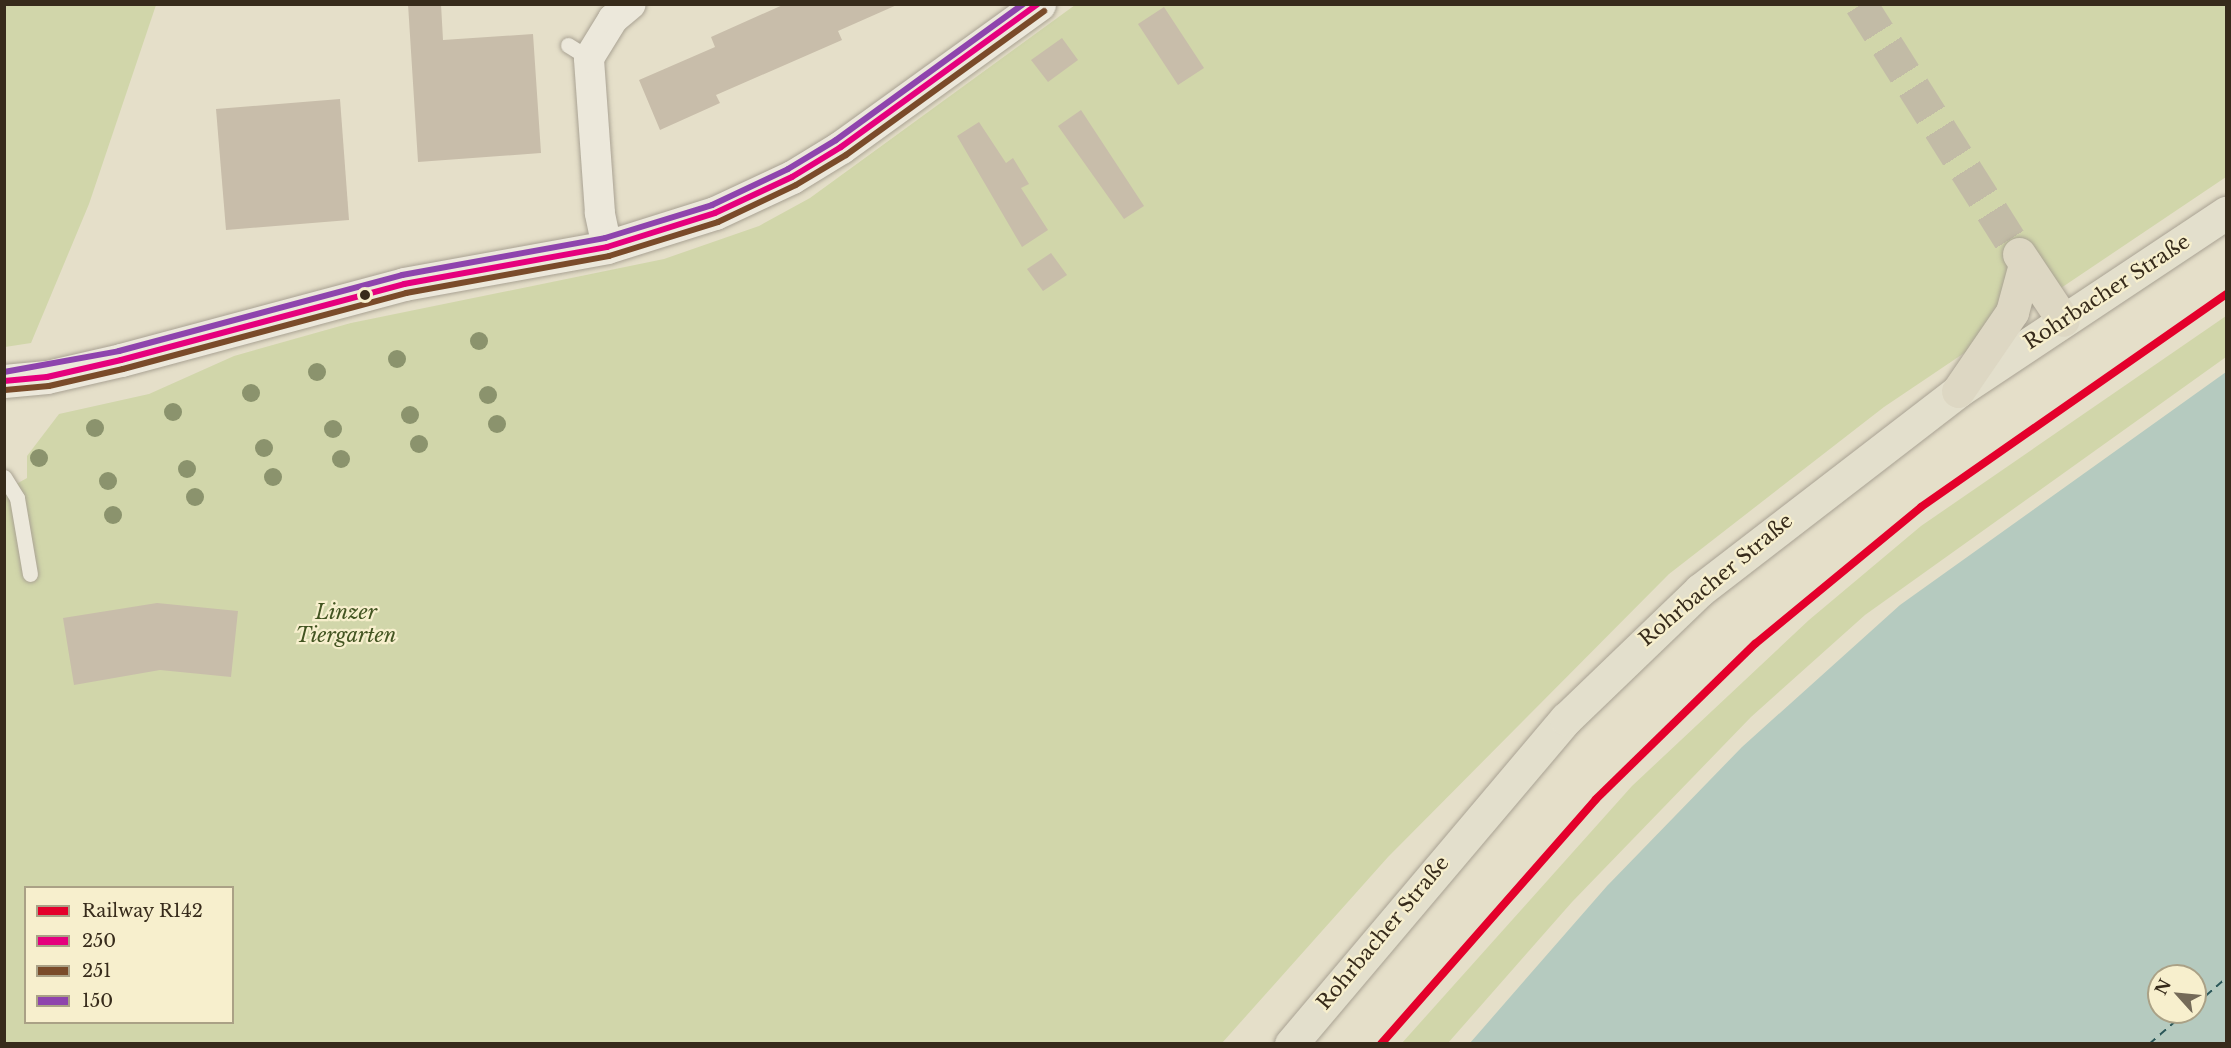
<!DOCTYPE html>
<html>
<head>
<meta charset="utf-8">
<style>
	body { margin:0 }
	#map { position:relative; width:2231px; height:1048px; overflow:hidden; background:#e5dfc9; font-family:"Libre Baskerville",serif }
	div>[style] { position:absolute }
	.green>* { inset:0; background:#d1d6aa }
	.water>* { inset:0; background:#b5cabf }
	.ferry>* { height:1.5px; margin-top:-0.75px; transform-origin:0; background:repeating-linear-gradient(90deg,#2a5658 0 8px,transparent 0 14px) }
	.building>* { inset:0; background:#c8bdaa }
	.trunk-tunnel>* { height:33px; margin-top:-16.5px; transform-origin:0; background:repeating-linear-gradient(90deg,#c2bba6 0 33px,transparent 0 49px) }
	.roads { filter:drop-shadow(0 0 2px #a9a293) drop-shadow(0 0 2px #a9a293) }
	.service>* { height:15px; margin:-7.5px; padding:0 7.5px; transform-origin:7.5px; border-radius:7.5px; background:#ece8db }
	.minor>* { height:30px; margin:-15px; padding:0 15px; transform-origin:15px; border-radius:15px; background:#ece8db }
	.secondary>* { height:33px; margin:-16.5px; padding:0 16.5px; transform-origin:16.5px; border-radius:16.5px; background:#ece8db }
	.primary>* { height:33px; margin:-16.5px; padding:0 16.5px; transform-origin:16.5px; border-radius:16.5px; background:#e3dfcc }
	.trunk>* { height:33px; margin:-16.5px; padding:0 16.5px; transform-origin:16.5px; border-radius:16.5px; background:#ddd7c3 }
	.bus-1>* { height:6px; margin:-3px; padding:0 3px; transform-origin:3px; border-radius:3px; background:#e5007d }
	.bus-2>* { height:6px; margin:-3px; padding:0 3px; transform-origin:3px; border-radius:3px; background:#7a4b2a }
	.bus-3>* { height:6px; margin:-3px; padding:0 3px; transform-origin:3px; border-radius:3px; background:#8e44ad }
	.rail-1>* { height:8px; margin:-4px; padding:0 4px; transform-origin:4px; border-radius:4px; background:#e4002b }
	.trees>* { width:18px; height:18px; margin:-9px; border-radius:50%; background:#8b936d }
	.dots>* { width:16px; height:16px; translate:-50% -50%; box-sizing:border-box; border:3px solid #f7efcd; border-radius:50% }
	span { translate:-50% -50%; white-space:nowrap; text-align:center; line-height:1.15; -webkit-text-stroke:4.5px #f7efcd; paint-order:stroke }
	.street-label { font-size:20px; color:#372b1b }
	.park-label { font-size:20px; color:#425421; font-style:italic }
	.frame { position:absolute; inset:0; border:6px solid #372b1b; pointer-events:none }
	.legend { position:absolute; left:24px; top:886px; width:210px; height:138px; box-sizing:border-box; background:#f7efcd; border:2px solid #aaa186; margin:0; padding:8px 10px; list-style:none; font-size:18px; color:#372b1b }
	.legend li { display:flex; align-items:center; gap:12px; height:30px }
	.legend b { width:30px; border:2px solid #aaa186 }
	.north { position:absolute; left:2147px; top:964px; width:60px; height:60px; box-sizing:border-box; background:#f7efcd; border:2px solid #aaa186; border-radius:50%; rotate:297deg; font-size:16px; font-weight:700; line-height:24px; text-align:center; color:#372b1b }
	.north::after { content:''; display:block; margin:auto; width:21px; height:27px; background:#746a58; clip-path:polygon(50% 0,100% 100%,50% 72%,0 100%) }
</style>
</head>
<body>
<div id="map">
	<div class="green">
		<i style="clip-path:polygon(5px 4px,156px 5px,89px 204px,31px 343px,5px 347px)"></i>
		<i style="clip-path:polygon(evenodd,1075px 5px,2226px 5px,2226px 177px,1884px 407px,1669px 574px,1388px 857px,1222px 1043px,5px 1043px,4px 491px,27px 478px,27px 456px,59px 414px,149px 394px,234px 356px,351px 323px,664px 259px,759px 226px,810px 198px,1075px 5px,26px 888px,232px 888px,232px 1022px,26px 1022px,26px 888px)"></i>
		<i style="clip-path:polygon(2226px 316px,2226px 357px,1865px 615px,1751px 717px,1572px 902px,1448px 1043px,1402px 1043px,1632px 786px,1809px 620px,1921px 526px)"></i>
	</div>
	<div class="water">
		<i style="clip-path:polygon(evenodd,2226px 372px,2226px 1043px,1470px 1043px,1607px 886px,1742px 747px,1900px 605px,2226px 372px,2159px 976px,2195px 976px,2195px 1012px,2159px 1012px,2159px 976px)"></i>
	</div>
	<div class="ferry">
		<i style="left:2195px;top:1005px;width:41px;rotate:-41.1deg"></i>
		<i style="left:2149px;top:1044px;width:49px;rotate:-40.9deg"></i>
	</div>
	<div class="building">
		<i style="clip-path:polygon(408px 4px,441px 4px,443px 40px,533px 34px,541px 153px,418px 162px)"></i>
		<i style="clip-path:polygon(785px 4px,899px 4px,838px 31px,842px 40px,716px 95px,720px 103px,660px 130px,639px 80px,715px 47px,711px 37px)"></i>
		<i style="clip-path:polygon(1164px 7px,1204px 68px,1178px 85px,1138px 24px)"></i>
		<i style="clip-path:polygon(1062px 38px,1078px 60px,1048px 82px,1031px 60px)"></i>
		<i style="clip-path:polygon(340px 99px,349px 220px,226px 230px,216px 109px)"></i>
		<i style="clip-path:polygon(1081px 110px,1144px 206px,1124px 219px,1058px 126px)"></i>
		<i style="clip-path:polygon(979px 122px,1006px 163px,1013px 158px,1029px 184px,1021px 188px,1048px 230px,1022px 247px,957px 136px)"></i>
		<i style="clip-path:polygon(1051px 253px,1067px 275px,1043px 291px,1027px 269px)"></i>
		<i style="clip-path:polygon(157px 603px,238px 611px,231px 677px,160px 670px,74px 685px,63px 618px)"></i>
	</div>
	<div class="trunk-tunnel">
		<i style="left:1861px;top:4px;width:292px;rotate:57.7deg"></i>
	</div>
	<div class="roads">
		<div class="service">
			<i style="left:568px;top:45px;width:25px;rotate:32deg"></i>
			<i style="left:4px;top:477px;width:25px;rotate:58deg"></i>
			<i style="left:17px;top:498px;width:77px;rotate:80.3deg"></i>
		</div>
		<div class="minor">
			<i style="left:607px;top:247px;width:35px;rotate:-102deg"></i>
			<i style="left:600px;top:213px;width:155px;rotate:-94.1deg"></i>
			<i style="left:589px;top:58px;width:46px;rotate:-58.4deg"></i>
			<i style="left:613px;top:19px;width:23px;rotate:-40deg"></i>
		</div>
		<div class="secondary">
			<i style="left:4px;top:381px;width:43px;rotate:-5.3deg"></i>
			<i style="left:47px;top:377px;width:76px;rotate:-12.9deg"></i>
			<i style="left:121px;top:360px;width:293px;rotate:-15deg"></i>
			<i style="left:404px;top:284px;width:206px;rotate:-10.3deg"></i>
			<i style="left:607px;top:247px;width:113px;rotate:-17.5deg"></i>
			<i style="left:715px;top:213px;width:85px;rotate:-25.1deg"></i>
			<i style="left:792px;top:177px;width:57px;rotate:-31.5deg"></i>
			<i style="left:841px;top:147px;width:244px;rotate:-35.8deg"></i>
		</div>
		<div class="primary">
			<i style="left:1291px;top:1044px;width:426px;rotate:-49.8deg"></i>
			<i style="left:1566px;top:719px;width:186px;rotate:-43.9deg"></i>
			<i style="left:1700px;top:590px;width:326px;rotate:-37.6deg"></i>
			<i style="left:1958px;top:391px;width:322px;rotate:-33.6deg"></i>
		</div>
		<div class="trunk">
			<i style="left:2019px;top:254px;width:79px;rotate:56.3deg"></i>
			<i style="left:1958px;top:391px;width:96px;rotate:-55.6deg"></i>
			<i style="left:2012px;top:312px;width:50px;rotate:-74.8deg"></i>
		</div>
	</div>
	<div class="bus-1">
		<i style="left:4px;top:381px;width:43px;rotate:-5.3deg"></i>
		<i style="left:47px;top:377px;width:76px;rotate:-12.9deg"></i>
		<i style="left:121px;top:360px;width:293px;rotate:-15deg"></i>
		<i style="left:404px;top:284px;width:206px;rotate:-10.3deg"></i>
		<i style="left:607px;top:247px;width:113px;rotate:-17.5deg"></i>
		<i style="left:715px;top:213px;width:85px;rotate:-25.1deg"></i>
		<i style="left:792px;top:177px;width:57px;rotate:-31.5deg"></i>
		<i style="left:841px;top:147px;width:243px;rotate:-36deg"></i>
	</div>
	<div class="bus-2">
		<i style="left:5px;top:390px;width:44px;rotate:-5.2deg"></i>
		<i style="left:49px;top:386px;width:76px;rotate:-12.9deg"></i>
		<i style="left:123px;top:369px;width:293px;rotate:-15deg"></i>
		<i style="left:406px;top:293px;width:206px;rotate:-10.3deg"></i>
		<i style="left:609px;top:256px;width:114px;rotate:-17.3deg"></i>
		<i style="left:718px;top:222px;width:86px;rotate:-25.4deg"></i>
		<i style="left:796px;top:185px;width:58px;rotate:-31deg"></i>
		<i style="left:846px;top:155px;width:245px;rotate:-36deg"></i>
	</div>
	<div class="bus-3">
		<i style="left:4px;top:372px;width:117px;rotate:-10.3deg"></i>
		<i style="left:119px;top:351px;width:293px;rotate:-15deg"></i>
		<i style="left:402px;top:275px;width:206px;rotate:-10.3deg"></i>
		<i style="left:605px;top:238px;width:112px;rotate:-17.1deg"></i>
		<i style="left:712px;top:205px;width:84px;rotate:-25.3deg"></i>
		<i style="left:788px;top:169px;width:56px;rotate:-31.1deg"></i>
		<i style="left:836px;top:140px;width:231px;rotate:-36deg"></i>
	</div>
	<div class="rail-1">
		<i style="left:1381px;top:1044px;width:326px;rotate:-48.7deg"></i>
		<i style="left:1596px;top:799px;width:222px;rotate:-44.3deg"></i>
		<i style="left:1755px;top:644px;width:215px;rotate:-39.5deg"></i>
		<i style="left:1921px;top:507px;width:372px;rotate:-34.9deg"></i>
	</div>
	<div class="trees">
		<i style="left:479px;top:341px"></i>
		<i style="left:397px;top:359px"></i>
		<i style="left:317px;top:372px"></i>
		<i style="left:251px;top:393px"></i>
		<i style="left:488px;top:395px"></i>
		<i style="left:173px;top:412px"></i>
		<i style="left:410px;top:415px"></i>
		<i style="left:497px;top:424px"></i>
		<i style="left:95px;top:428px"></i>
		<i style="left:333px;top:429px"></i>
		<i style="left:419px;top:444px"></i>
		<i style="left:264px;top:448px"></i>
		<i style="left:39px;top:458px"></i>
		<i style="left:341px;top:459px"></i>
		<i style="left:187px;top:469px"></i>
		<i style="left:273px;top:477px"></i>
		<i style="left:108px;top:481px"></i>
		<i style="left:195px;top:497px"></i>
		<i style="left:113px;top:515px"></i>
	</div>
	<div class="dots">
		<i style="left:365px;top:295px;background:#372b1b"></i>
	</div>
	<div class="street-label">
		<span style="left:2107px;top:292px;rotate:-33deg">Rohrbacher Straße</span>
		<span style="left:1716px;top:580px;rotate:-40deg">Rohrbacher Straße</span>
		<span style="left:1383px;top:933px;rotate:-50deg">Rohrbacher Straße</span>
	</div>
	<div class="park-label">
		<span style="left:346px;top:624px">Linzer<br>Tiergarten</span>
	</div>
	<div class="frame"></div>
	<ul class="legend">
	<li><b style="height:8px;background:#e4002b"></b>Railway R142</li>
	<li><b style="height:8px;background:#e5007d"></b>250</li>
	<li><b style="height:8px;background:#7a4b2a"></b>251</li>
	<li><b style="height:8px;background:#8e44ad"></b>150</li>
	</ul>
	<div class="north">N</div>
</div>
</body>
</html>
